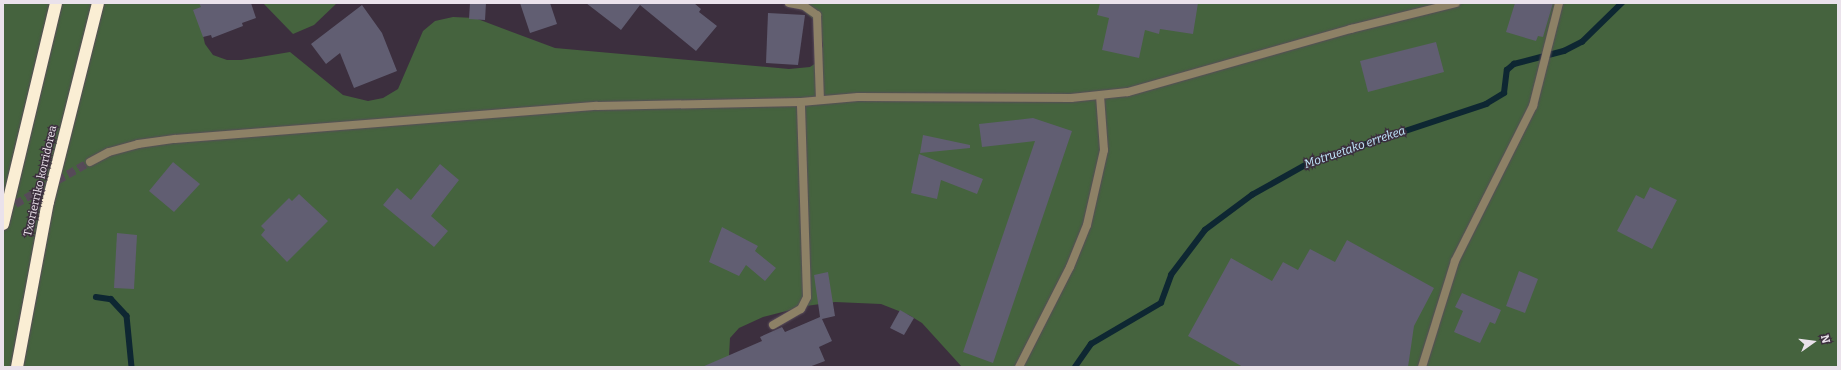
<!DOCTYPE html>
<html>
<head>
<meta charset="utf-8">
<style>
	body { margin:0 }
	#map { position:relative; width:1841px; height:370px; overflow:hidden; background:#3c2f3e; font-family:Bitter,serif }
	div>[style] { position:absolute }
	.green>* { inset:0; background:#45633e }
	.stream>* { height:5.5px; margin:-2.75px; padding:0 2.75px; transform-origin:2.75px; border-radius:2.75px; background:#0e2732 }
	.building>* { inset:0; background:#615e72 }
	.minor-tunnel>* { height:8px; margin-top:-4px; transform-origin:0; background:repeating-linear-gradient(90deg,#564a58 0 8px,transparent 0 12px) }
	.roads { filter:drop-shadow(0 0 1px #584c5a) drop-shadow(0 0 1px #584c5a) }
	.service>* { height:8px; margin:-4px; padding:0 4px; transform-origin:4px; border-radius:4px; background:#8d8166 }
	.minor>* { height:8px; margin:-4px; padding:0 4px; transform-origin:4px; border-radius:4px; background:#8d8166 }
	.motorway>* { height:12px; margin:-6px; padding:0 6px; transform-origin:6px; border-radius:6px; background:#faeed4 }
	span { translate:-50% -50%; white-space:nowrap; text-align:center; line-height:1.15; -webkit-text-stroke:3px #3c2f3e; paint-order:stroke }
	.street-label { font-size:11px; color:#eae2eb }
	.water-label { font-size:12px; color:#c1e8fc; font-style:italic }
	.frame { position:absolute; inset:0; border:4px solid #eae2eb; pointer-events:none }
	.north { position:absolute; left:1793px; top:322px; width:40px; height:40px; -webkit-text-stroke:3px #3c2f3e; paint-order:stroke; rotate:76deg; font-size:11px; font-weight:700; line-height:16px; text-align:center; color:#eae2eb }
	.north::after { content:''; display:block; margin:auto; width:14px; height:18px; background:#eae2eb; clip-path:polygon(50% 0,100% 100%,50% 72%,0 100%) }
</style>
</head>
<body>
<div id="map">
	<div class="green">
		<i style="clip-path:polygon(3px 3px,209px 3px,201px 27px,205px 44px,213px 55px,227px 60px,241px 60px,290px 52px,343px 95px,368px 101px,383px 98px,398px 89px,423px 31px,435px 21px,453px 17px,475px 18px,555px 48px,789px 69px,810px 67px,816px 63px,823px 46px,821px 34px,813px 19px,794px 3px,1838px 3px,1838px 367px,962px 367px,922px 323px,909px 315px,881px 304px,835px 302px,806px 306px,763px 317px,739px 328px,730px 338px,729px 356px,733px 367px,3px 367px)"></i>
		<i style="clip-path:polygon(263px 3px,337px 3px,314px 25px,293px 34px)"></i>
	</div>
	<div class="stream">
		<i style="left:96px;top:297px;width:15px;rotate:8deg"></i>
		<i style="left:111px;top:299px;width:23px;rotate:47deg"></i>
		<i style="left:127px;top:316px;width:51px;rotate:84.4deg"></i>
		<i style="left:1075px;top:367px;width:28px;rotate:-55deg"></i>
		<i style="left:1091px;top:344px;width:81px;rotate:-30.4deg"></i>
		<i style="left:1161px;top:303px;width:30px;rotate:-70deg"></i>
		<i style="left:1171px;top:275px;width:56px;rotate:-52.9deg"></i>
		<i style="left:1205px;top:230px;width:59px;rotate:-36.7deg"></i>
		<i style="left:1252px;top:195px;width:65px;rotate:-29.3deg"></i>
		<i style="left:1309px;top:163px;width:187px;rotate:-18.4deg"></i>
		<i style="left:1486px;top:104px;width:21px;rotate:-31deg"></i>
		<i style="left:1504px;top:93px;width:23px;rotate:-83deg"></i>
		<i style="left:1507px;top:70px;width:9px;rotate:-41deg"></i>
		<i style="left:1514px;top:64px;width:52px;rotate:-14.6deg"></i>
		<i style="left:1564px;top:51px;width:20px;rotate:-27deg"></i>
		<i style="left:1582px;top:42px;width:56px;rotate:-44.3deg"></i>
	</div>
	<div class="building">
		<i style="clip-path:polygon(199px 3px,251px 3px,256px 18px,242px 23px,243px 26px,212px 38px,211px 35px,203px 37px,193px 10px,201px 7px)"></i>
		<i style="clip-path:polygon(470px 3px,486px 3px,485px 20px,469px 19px)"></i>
		<i style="clip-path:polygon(520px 3px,550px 3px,557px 24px,530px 33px)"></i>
		<i style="clip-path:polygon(586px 3px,694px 3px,701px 9px,699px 12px,717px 26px,696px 51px,640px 5px,621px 30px)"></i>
		<i style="clip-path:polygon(1100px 3px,1198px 3px,1193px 34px,1160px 29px,1159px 34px,1145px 30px,1139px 58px,1102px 50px,1109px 18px,1097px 15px)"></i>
		<i style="clip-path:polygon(1515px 3px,1553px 3px,1543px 37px,1538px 36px,1536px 41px,1506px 32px)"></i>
		<i style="clip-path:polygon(362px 5px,382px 33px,397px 71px,354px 88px,340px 53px,326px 64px,311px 44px)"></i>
		<i style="clip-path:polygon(768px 13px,805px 15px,798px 65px,766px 63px)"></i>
		<i style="clip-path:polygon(1436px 42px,1444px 72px,1368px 92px,1360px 61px)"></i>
		<i style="clip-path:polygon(1033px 118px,1072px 131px,993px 363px,963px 352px,1035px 141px,982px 147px,979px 124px)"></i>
		<i style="clip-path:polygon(923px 135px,970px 145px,970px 148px,920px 153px)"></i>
		<i style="clip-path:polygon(919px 154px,983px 179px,977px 194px,941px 180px,937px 199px,911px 193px)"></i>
		<i style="clip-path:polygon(173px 162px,200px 184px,174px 212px,149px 191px)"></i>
		<i style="clip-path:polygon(440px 164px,459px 180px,431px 216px,448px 231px,434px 247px,383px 205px,397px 188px,411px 200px)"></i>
		<i style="clip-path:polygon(1650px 187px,1677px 200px,1652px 249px,1617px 231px,1636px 195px,1644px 199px)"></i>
		<i style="clip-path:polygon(299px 194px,328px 221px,287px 262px,261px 235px,265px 230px,261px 226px,289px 198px,292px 201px)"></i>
		<i style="clip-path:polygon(722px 227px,758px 246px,755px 251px,776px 268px,765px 281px,746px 265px,739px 276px,709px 262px)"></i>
		<i style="clip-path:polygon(117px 233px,137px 235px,134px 289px,114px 288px)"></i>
		<i style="clip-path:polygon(1347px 240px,1434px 288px,1414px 326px,1408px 367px,1243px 367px,1188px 336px,1231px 258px,1272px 281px,1283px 262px,1298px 270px,1310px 249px,1335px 262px)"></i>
		<i style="clip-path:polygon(1519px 271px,1538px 279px,1525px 313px,1506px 306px)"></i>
		<i style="clip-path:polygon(828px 272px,835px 316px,822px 319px,832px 341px,819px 347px,825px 361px,809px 367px,702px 367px,762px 341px,760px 337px,782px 327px,785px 332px,820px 317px,814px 275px)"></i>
		<i style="clip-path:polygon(1462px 293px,1501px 310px,1495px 324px,1490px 322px,1480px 343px,1454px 332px,1463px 311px,1455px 307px)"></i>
		<i style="clip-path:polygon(900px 310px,914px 318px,904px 335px,890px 328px)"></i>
	</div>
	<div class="minor-tunnel">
		<i style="left:5px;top:210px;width:98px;rotate:-29.5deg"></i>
	</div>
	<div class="roads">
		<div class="service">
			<i style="left:773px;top:325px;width:32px;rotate:-30deg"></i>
			<i style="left:801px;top:309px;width:13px;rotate:-63deg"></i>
			<i style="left:807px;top:297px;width:195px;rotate:-91.8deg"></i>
		</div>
		<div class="minor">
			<i style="left:789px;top:3px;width:15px;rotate:11deg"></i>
			<i style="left:804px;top:6px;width:16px;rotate:35deg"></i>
			<i style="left:817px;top:15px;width:85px;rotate:88deg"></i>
			<i style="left:90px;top:162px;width:21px;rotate:-28deg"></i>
			<i style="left:109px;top:152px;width:30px;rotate:-15deg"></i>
			<i style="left:138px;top:144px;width:37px;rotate:-8deg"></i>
			<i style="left:175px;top:139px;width:423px;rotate:-4.5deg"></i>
			<i style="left:597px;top:106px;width:204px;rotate:-1.1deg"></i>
			<i style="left:801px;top:102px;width:57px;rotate:-5deg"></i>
			<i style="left:858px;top:97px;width:213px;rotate:0.3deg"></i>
			<i style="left:1071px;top:98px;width:57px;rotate:-6deg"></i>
			<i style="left:1128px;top:92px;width:232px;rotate:-15.8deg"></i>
			<i style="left:1351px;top:29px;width:108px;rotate:-13.9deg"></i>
			<i style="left:1019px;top:367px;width:112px;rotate:-63deg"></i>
			<i style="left:1070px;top:267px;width:45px;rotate:-68deg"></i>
			<i style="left:1087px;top:225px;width:77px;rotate:-77.2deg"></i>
			<i style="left:1104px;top:150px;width:55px;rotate:-94.2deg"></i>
			<i style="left:1422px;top:367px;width:111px;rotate:-72.7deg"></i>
			<i style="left:1455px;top:261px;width:174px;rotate:-63.3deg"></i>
			<i style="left:1533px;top:106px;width:106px;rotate:-75.8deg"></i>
		</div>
		<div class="motorway">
			<i style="left:3px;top:224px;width:227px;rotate:-76.5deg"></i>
			<i style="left:17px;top:367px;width:168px;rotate:-79.4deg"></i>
			<i style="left:48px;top:202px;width:205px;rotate:-75.9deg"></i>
		</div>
	</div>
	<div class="street-label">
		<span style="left:41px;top:181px;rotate:-77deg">Txorierriko korridorea</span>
	</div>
	<div class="water-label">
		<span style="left:1355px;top:148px;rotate:-19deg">Motruetako errekea</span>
	</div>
	<div class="frame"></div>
	<div class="north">N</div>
</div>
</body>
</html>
